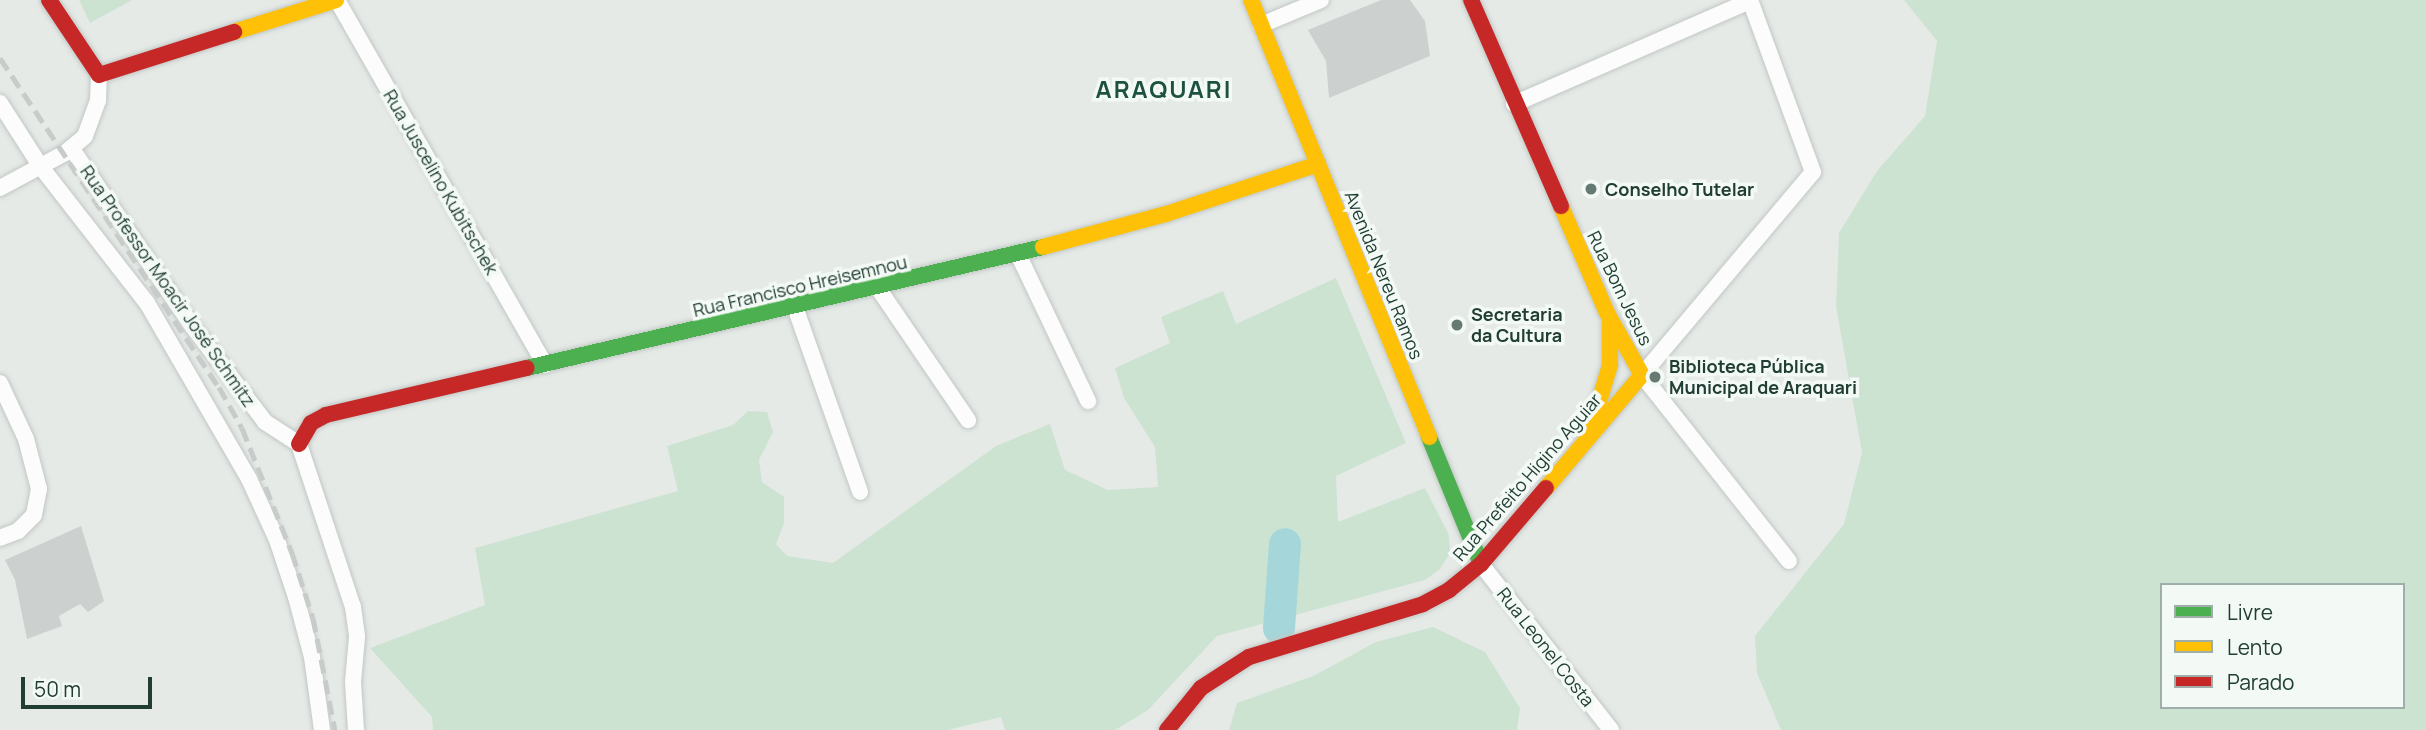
<!DOCTYPE html>
<html>
<head>
<meta charset="utf-8">
<style>
	body { margin:0 }
	#map { position:relative; width:2426px; height:730px; overflow:hidden; background:#e5eae7; font-family:Manrope,sans-serif }
	div>[style] { position:absolute }
	.green>* { inset:0; background:#cde3d2 }
	.river>* { height:32px; margin:-16px; padding:0 16px; transform-origin:16px; border-radius:16px; background:#a5d6d9 }
	.building>* { inset:0; background:#ccd1cf }
	.roads { filter:drop-shadow(0 0 2px #c2c7c4) drop-shadow(0 0 2px #c2c7c4) }
	.street>* { height:16px; margin:-8px; padding:0 8px; transform-origin:8px; border-radius:8px; background:#fbfcfb }
	.fast>* { height:16px; margin:-8px; padding:0 8px; transform-origin:8px; border-radius:8px; background:#4caf50 }
	.slow>* { height:16px; margin:-8px; padding:0 8px; transform-origin:8px; border-radius:8px; background:#ffc107 }
	.jam>* { height:16px; margin:-8px; padding:0 8px; transform-origin:8px; border-radius:8px; background:#c62828 }
	.rail>* { height:5px; margin-top:-2.5px; transform-origin:0; background:repeating-linear-gradient(90deg,#c7cbc9 0 14px,transparent 0 21px) }
	.dots>* { width:19px; height:19px; translate:-50% -50%; box-sizing:border-box; border:4px solid #f3f9f5; border-radius:50% }
	span { translate:-50% -50%; white-space:nowrap; text-align:center; line-height:1.15; -webkit-text-stroke:7px #f3f9f5; paint-order:stroke }
	.street-label { font-size:18px; color:#213e34 }
	.poi-label { font-size:18px; color:#213e34; font-weight:700 }
	.left { translate:0 -50%; text-align:left }
	.district-label { font-size:24px; color:#1d5140; font-weight:700; letter-spacing:2px }
	.legend { position:absolute; left:2160px; top:583px; width:245px; height:126px; box-sizing:border-box; background:#f3f9f5; border:2px solid #9faea8; margin:0; padding:9px 12px; list-style:none; font-size:21px; color:#213e34 }
	.legend li { display:flex; align-items:center; gap:14px; height:35px }
	.legend b { width:35px; border:2px solid #9faea8 }
	.scale { position:absolute; left:21px; top:677px; width:131px; height:32px; box-sizing:border-box; border:4px solid #213e34; border-top:0; padding-left:9px; font-size:21px; line-height:24px; white-space:nowrap; color:#213e34; -webkit-text-stroke:5px #f3f9f5; paint-order:stroke }
</style>
</head>
<body>
<div id="map">
	<div class="green">
		<i style="clip-path:polygon(79px 0,132px 0,90px 23px)"></i>
		<i style="clip-path:polygon(evenodd,1904px 0,2426px 0,2426px 730px,1781px 730px,1757px 673px,1755px 636px,1844px 524px,1862px 453px,1836px 306px,1839px 233px,1877px 171px,1925px 116px,1937px 41px,1904px 0,2162px 585px,2403px 585px,2403px 707px,2162px 707px,2162px 585px)"></i>
		<i style="clip-path:polygon(1336px 278px,1406px 443px,1336px 476px,1338px 522px,1425px 488px,1449px 535px,1450px 553px,1440px 569px,1425px 580px,1217px 636px,1148px 710px,1115px 730px,1005px 730px,1001px 717px,948px 730px,433px 730px,432px 717px,370px 648px,485px 605px,475px 548px,678px 491px,667px 446px,733px 425px,748px 411px,767px 412px,773px 432px,759px 460px,762px 482px,784px 497px,784px 523px,776px 544px,787px 556px,833px 563px,996px 446px,1050px 424px,1065px 470px,1108px 490px,1158px 487px,1155px 447px,1124px 398px,1115px 368px,1170px 343px,1161px 317px,1223px 291px,1236px 324px)"></i>
		<i style="clip-path:polygon(1433px 627px,1485px 652px,1520px 708px,1517px 730px,1229px 730px,1237px 703px,1313px 676px,1376px 642px)"></i>
	</div>
	<div class="river">
		<i style="left:1279px;top:628px;width:84px;rotate:-85.9deg"></i>
	</div>
	<div class="building">
		<i style="clip-path:polygon(1381px 0,1410px 0,1425px 21px,1430px 56px,1329px 98px,1326px 61px,1308px 30px)"></i>
		<i style="clip-path:polygon(81px 526px,104px 601px,88px 612px,80px 604px,59px 616px,62px 626px,27px 639px,15px 580px,5px 560px)"></i>
	</div>
	<div class="roads">
		<div class="street">
			<i style="left:337px;top:0;width:420px;rotate:60.3deg"></i>
			<i style="left:1750px;top:0;width:183px;rotate:69.9deg"></i>
			<i style="left:1813px;top:172px;width:265px;rotate:130.1deg"></i>
			<i style="left:1642px;top:375px;width:237px;rotate:51.7deg"></i>
			<i style="left:1261px;top:25px;width:65px;rotate:-22.6deg"></i>
			<i style="left:0;top:103px;width:76px;rotate:57.4deg"></i>
			<i style="left:41px;top:167px;width:172px;rotate:52.1deg"></i>
			<i style="left:147px;top:303px;width:203px;rotate:59.9deg"></i>
			<i style="left:249px;top:479px;width:67px;rotate:65.3deg"></i>
			<i style="left:277px;top:540px;width:60px;rotate:71.6deg"></i>
			<i style="left:296px;top:597px;width:62px;rotate:75.1deg"></i>
			<i style="left:312px;top:657px;width:74px;rotate:82.2deg"></i>
			<i style="left:1514px;top:104px;width:257px;rotate:-23.6deg"></i>
			<i style="left:72px;top:149px;width:215px;rotate:55.8deg"></i>
			<i style="left:193px;top:327px;width:119px;rotate:52.8deg"></i>
			<i style="left:265px;top:422px;width:40px;rotate:32.9deg"></i>
			<i style="left:299px;top:444px;width:172px;rotate:71.7deg"></i>
			<i style="left:353px;top:607px;width:30px;rotate:82deg"></i>
			<i style="left:357px;top:637px;width:45px;rotate:95.1deg"></i>
			<i style="left:353px;top:682px;width:48px;rotate:86.4deg"></i>
			<i style="left:0;top:188px;width:74px;rotate:-28.3deg"></i>
			<i style="left:65px;top:153px;width:26px;rotate:-40deg"></i>
			<i style="left:85px;top:136px;width:37px;rotate:-70deg"></i>
			<i style="left:98px;top:101px;width:26px;rotate:-88deg"></i>
			<i style="left:1018px;top:254px;width:163px;rotate:64.5deg"></i>
			<i style="left:878px;top:288px;width:160px;rotate:55.7deg"></i>
			<i style="left:795px;top:307px;width:196px;rotate:70.6deg"></i>
			<i style="left:0;top:383px;width:62px;rotate:65.1deg"></i>
			<i style="left:26px;top:439px;width:52px;rotate:75.4deg"></i>
			<i style="left:39px;top:489px;width:26px;rotate:101deg"></i>
			<i style="left:34px;top:515px;width:23px;rotate:135deg"></i>
			<i style="left:18px;top:531px;width:19px;rotate:159deg"></i>
			<i style="left:1481px;top:564px;width:211px;rotate:51.9deg"></i>
		</div>
		<div class="fast">
			<i style="left:527px;top:368px;width:530px;rotate:-13.2deg"></i>
			<i style="left:1429px;top:437px;width:137px;rotate:67.7deg"></i>
		</div>
		<div class="slow">
			<i style="left:1251px;top:0;width:472px;rotate:67.8deg"></i>
			<i style="left:234px;top:32px;width:107px;rotate:-17.4deg"></i>
			<i style="left:1043px;top:247px;width:127px;rotate:-15deg"></i>
			<i style="left:1166px;top:214px;width:160px;rotate:-18.2deg"></i>
			<i style="left:1593px;top:422px;width:59px;rotate:-73.4deg"></i>
			<i style="left:1610px;top:365px;width:42px;rotate:-90deg"></i>
			<i style="left:1546px;top:488px;width:148px;rotate:-49.7deg"></i>
			<i style="left:1642px;top:375px;width:71px;rotate:-119.4deg"></i>
			<i style="left:1607px;top:313px;width:116px;rotate:-113.3deg"></i>
		</div>
		<div class="jam">
			<i style="left:49px;top:0;width:90px;rotate:56.3deg"></i>
			<i style="left:99px;top:75px;width:142px;rotate:-17.7deg"></i>
			<i style="left:1471px;top:0;width:225px;rotate:66.4deg"></i>
			<i style="left:299px;top:444px;width:24px;rotate:-60deg"></i>
			<i style="left:311px;top:423px;width:17px;rotate:-28deg"></i>
			<i style="left:326px;top:415px;width:206px;rotate:-13.2deg"></i>
			<i style="left:1167px;top:730px;width:54px;rotate:-51deg"></i>
			<i style="left:1201px;top:688px;width:57px;rotate:-32.9deg"></i>
			<i style="left:1249px;top:657px;width:182px;rotate:-16.9deg"></i>
			<i style="left:1423px;top:604px;width:30px;rotate:-28deg"></i>
			<i style="left:1449px;top:590px;width:41px;rotate:-39.1deg"></i>
			<i style="left:1481px;top:564px;width:100px;rotate:-49.5deg"></i>
		</div>
	</div>
	<div class="rail">
		<i style="left:0;top:58px;width:395px;rotate:56.4deg"></i>
		<i style="left:219px;top:387px;width:47px;rotate:60.7deg"></i>
		<i style="left:242px;top:428px;width:135px;rotate:68.2deg"></i>
		<i style="left:292px;top:553px;width:68px;rotate:72.1deg"></i>
		<i style="left:313px;top:618px;width:114px;rotate:78.9deg"></i>
	</div>
	<div class="dots">
		<i style="left:1591px;top:189px;background:#667a73"></i>
		<i style="left:1457px;top:325px;background:#667a73"></i>
		<i style="left:1655px;top:377px;background:#667a73"></i>
	</div>
	<div class="street-label">
		<span style="left:441px;top:182px;rotate:60deg">Rua Juscelino Kubitschek</span>
		<span style="left:1384px;top:275px;rotate:68deg">Avenida Nereu Ramos</span>
		<span style="left:168px;top:286px;rotate:55deg">Rua Professor Moacir José Schmitz</span>
		<span style="left:800px;top:286px;rotate:-13deg">Rua Francisco Hreisemnou</span>
		<span style="left:1620px;top:288px;rotate:64deg">Rua Bom Jesus</span>
		<span style="left:1527px;top:477px;rotate:-49deg">Rua Prefeito Higino Aguiar</span>
		<span style="left:1546px;top:647px;rotate:52deg">Rua Leonel Costa</span>
	</div>
	<div class="poi-label">
		<span class="left" style="left:1605px;top:189px">Conselho Tutelar</span>
		<span class="left" style="left:1471px;top:325px">Secretaria<br>da Cultura</span>
		<span class="left" style="left:1669px;top:377px">Biblioteca Pública<br>Municipal de Araquari</span>
	</div>
	<div class="district-label">
		<span style="left:1164px;top:89px">ARAQUARI</span>
	</div>
	<ul class="legend">
	<li><b style="height:9px;background:#4caf50"></b>Livre</li>
	<li><b style="height:9px;background:#ffc107"></b>Lento</li>
	<li><b style="height:9px;background:#c62828"></b>Parado</li>
	</ul>
	<div class="scale">50 m</div>
</div>
</body>
</html>
